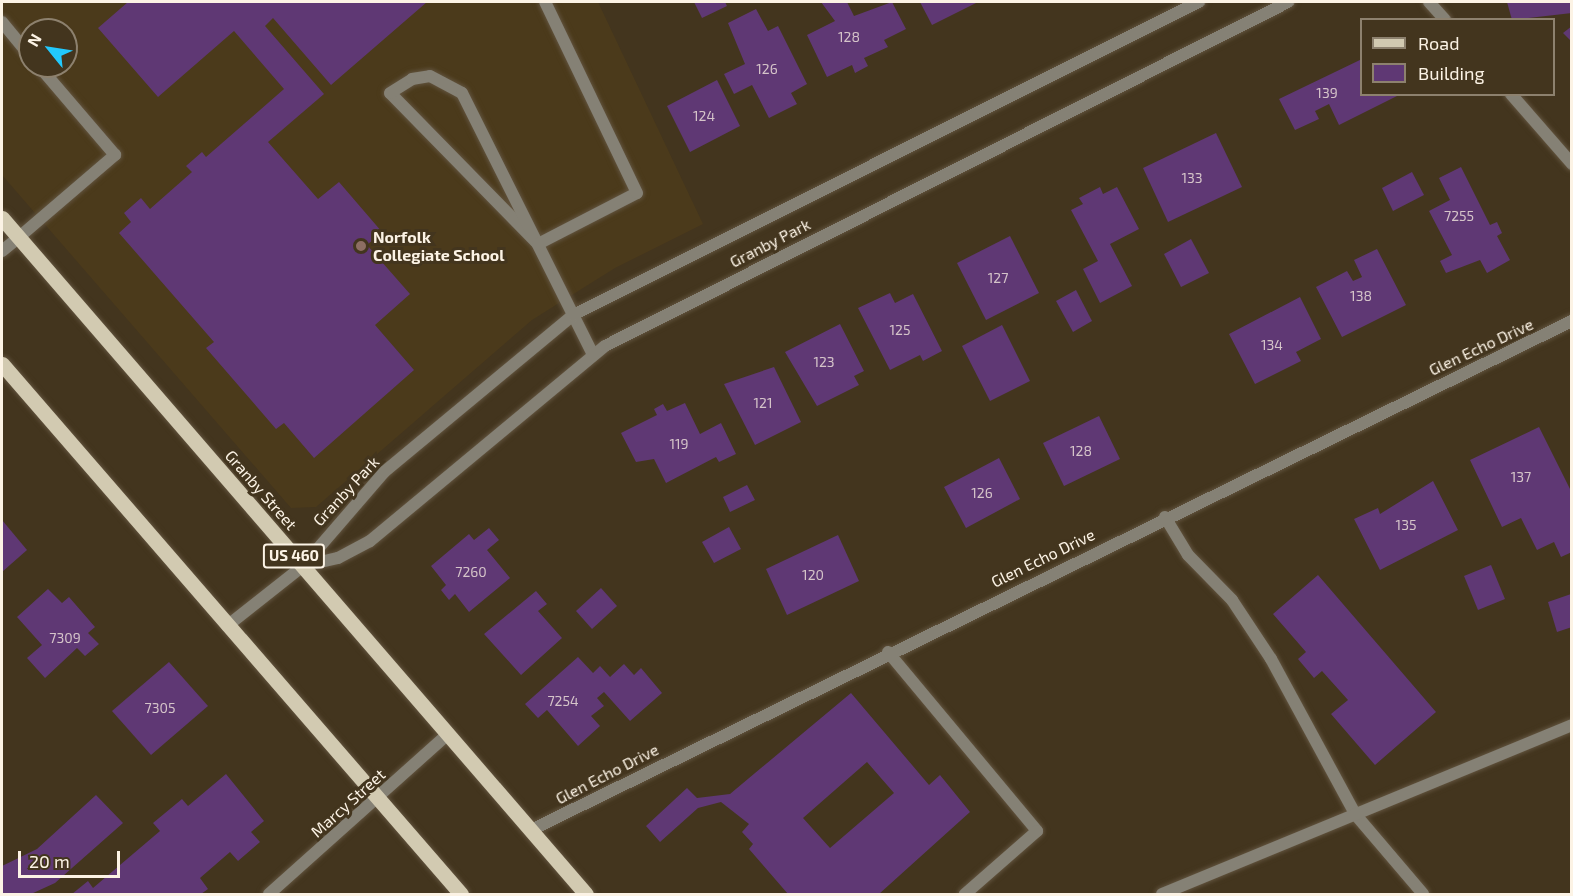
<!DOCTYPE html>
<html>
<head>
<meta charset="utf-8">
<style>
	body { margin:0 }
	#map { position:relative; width:1573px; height:896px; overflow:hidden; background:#43351e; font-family:"Exo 2",sans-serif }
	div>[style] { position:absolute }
	.built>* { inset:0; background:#4b3a1b }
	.building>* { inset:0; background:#5f3874 }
	.roads { filter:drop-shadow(0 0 2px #61533e) drop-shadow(0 0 2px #61533e) }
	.service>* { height:12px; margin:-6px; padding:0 6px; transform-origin:6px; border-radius:6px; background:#858175 }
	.minor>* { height:12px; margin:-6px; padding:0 6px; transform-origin:6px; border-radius:6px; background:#858175 }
	.primary>* { height:15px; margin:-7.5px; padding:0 7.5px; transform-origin:7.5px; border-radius:7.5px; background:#d2cab1 }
	.dots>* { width:16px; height:16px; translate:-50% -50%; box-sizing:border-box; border:3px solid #43351e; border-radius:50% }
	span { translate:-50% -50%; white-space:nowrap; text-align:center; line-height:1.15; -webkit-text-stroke:6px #43351e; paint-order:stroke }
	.number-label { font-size:14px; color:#d5c4c9 }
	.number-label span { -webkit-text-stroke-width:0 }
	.shield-label span { padding:2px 4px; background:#43351e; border:2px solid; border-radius:4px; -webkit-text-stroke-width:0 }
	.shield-label { font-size:15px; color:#fcf3e5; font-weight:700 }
	.poi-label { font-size:16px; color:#fcf3e5; font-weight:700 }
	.left { translate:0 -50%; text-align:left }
	.street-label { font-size:16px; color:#fcf3e5 }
	.frame { position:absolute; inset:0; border:3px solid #fcf3e5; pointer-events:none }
	.legend { position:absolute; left:1360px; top:18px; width:195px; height:78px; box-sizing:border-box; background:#43351e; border:2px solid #8d816e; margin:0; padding:8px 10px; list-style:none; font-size:18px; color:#fcf3e5 }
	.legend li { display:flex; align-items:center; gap:12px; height:30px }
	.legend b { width:30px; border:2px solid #8d816e }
	.north { position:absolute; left:18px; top:18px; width:60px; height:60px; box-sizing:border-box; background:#43351e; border:2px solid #8d816e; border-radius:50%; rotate:300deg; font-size:16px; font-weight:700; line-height:24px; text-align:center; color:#fcf3e5 }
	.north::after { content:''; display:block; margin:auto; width:21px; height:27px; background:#22c9fd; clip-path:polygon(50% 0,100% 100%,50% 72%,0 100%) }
	.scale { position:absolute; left:18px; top:851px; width:102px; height:27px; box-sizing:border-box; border:3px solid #fcf3e5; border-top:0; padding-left:8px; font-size:18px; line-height:21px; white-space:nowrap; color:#fcf3e5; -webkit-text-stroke:4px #43351e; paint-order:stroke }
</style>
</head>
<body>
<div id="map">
	<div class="built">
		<i style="clip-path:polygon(evenodd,2px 2px,598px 2px,703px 224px,615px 268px,532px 320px,316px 507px,291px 508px,2px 175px,2px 2px,30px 30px,66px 30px,66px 66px,30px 66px,30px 30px)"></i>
	</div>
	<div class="building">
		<i style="clip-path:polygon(128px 2px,427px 2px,331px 85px,273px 18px,265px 26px,324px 94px,268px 142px,318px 199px,339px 182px,382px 232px,367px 245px,410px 294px,375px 325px,414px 370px,314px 458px,284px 423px,276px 429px,206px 348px,214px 342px,119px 233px,131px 222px,124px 213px,141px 198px,150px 209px,192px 172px,186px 166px,202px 152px,206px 157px,284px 89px,234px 31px,158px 97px,98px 28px)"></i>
		<i style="clip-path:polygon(694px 2px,725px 2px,727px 6px,702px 18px)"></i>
		<i style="clip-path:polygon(821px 2px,847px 2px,854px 16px,892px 2px,906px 29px,884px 40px,888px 47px,864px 58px,868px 66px,855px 73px,852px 65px,827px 77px,807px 35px,835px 21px)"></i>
		<i style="clip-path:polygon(920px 2px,978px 2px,932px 25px)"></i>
		<i style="clip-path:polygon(1507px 2px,1572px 2px,1572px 13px,1512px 20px)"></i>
		<i style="clip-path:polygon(756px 9px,768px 31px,778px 26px,807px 84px,791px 93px,797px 104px,769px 118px,752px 85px,734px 94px,724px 74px,745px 64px,728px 23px)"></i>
		<i style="clip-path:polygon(1572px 26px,1572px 42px,1563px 33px)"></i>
		<i style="clip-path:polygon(1362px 59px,1362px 94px,1401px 94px,1339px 125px,1329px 104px,1315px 111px,1319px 119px,1295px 130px,1279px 99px)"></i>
		<i style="clip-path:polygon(717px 80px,740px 126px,690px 152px,667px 106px)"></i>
		<i style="clip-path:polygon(1216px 133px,1242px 187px,1168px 222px,1143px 168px)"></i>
		<i style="clip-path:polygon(1461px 167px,1490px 225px,1497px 222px,1502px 233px,1497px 236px,1510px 260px,1487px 273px,1480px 260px,1446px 273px,1440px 261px,1452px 255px,1429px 211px,1450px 200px,1439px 178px)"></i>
		<i style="clip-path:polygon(1412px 172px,1424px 195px,1393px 211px,1382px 188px)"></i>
		<i style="clip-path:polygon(1100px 187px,1103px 194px,1117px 187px,1139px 229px,1110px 244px,1132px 286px,1100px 303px,1083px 269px,1098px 261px,1071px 210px,1083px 204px,1079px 198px)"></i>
		<i style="clip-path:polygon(1010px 236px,1039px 293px,986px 320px,957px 263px)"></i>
		<i style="clip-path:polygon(1191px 239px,1209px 273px,1181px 287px,1164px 254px)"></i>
		<i style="clip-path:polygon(1377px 249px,1406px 305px,1342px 337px,1316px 287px,1347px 271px,1353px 281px,1362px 277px,1354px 260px)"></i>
		<i style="clip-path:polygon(1076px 290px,1092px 321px,1073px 332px,1056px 301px)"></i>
		<i style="clip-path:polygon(890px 293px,895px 303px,913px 294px,942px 351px,923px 361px,920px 355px,890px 370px,858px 308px)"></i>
		<i style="clip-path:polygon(1300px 297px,1321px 339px,1296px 352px,1301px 361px,1255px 384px,1229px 334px)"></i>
		<i style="clip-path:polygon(840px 324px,864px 371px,854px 376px,859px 385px,817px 406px,785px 352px)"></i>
		<i style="clip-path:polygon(1002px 325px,1030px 381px,990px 401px,962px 346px)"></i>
		<i style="clip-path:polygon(774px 367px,801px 422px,755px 445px,724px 384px)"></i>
		<i style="clip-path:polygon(685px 403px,700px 434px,721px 423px,736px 454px,719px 462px,716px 457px,666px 483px,654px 459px,636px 462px,621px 433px,657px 415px,654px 409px,663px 404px,667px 411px)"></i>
		<i style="clip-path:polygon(1099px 416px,1120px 459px,1064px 486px,1043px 443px)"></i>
		<i style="clip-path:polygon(1539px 427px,1572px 493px,1572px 552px,1561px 557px,1554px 542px,1537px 550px,1521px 518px,1502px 527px,1470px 460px)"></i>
		<i style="clip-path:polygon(999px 458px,1020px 499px,966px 528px,944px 487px)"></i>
		<i style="clip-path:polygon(1433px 481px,1458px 530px,1380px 570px,1354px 519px,1378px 508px,1380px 514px)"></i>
		<i style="clip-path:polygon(747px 485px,755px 500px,730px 512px,723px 497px)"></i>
		<i style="clip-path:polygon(2px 520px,27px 550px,2px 572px)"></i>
		<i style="clip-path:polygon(729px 527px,741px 549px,714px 563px,702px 542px)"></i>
		<i style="clip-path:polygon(489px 528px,499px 540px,487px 550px,510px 578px,469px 612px,455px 594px,449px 600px,441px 590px,446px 585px,431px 566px,469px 534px,474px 540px)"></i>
		<i style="clip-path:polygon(838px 535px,859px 581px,787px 615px,766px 569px)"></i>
		<i style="clip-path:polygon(1491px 565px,1505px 599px,1478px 610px,1464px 576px)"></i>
		<i style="clip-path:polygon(1318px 575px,1436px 712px,1375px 765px,1331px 714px,1348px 700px,1322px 671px,1314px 678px,1298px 659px,1306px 652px,1273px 614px)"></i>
		<i style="clip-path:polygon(601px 588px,617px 606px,592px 629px,576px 611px)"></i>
		<i style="clip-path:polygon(48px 589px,62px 603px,69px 597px,95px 627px,88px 633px,99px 644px,85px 656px,77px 648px,45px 678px,27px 658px,42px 645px,17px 617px)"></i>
		<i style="clip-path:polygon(536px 591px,547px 604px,538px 611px,562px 638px,521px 675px,484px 634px)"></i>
		<i style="clip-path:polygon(1571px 594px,1572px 627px,1557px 632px,1548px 602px)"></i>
		<i style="clip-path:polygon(578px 657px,593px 673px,600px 666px,610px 677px,624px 664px,634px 675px,641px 668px,662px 693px,630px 721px,604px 692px,597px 698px,604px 706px,591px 716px,600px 726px,578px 746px,547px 710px,538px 718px,525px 704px)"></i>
		<i style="clip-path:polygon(169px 662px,208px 706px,151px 755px,112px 711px)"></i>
		<i style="clip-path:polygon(evenodd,851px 693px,929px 785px,940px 775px,970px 812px,879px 894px,788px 894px,749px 849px,753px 844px,742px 832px,749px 824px,721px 802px,698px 808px,660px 842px,646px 826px,687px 788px,697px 798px,730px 794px,851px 693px,867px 762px,894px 793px,830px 848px,803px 818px,867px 762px)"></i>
		<i style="clip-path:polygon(226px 774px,264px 821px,251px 832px,260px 842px,238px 861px,230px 852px,200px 878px,208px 889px,201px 894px,72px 894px,88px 881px,93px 888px,160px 831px,153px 823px,182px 799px,188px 806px)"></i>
		<i style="clip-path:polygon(96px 795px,123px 823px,55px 883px,31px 894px,2px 894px,2px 866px,37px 849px)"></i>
	</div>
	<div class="roads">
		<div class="service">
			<i style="left:2px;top:22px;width:44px;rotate:50.5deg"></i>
			<i style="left:18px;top:238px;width:128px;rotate:-40.6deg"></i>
			<i style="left:115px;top:155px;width:117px;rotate:-130.5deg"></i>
			<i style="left:538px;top:244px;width:211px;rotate:-134.4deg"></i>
			<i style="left:390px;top:93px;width:26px;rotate:-32deg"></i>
			<i style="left:412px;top:79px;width:18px;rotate:-9deg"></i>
			<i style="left:430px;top:76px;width:36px;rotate:28deg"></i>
			<i style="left:462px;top:93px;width:293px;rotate:63.4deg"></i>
			<i style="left:538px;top:244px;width:111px;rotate:-27.3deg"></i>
			<i style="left:637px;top:193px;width:212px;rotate:-115.7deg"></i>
			<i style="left:1165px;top:517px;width:44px;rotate:58.8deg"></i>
			<i style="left:1188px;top:555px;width:63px;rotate:45.6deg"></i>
			<i style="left:1232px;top:600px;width:71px;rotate:56.5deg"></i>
			<i style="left:1271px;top:659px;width:176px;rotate:61.5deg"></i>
			<i style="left:1355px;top:814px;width:105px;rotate:49.6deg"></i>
			<i style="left:888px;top:652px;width:233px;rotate:50.2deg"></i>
			<i style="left:1037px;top:831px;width:96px;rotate:138.8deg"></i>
			<i style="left:1162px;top:894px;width:443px;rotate:-22.4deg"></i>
		</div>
		<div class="minor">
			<i style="left:1429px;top:2px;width:24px;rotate:48deg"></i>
			<i style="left:1511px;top:94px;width:93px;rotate:48.9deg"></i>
			<i style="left:2px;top:251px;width:21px;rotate:-39deg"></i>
			<i style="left:303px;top:566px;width:36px;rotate:-13deg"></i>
			<i style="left:338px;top:558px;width:36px;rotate:-28deg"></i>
			<i style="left:370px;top:541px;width:305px;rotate:-39.7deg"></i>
			<i style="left:605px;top:346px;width:765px;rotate:-26.73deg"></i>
			<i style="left:227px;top:626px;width:97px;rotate:-38.3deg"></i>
			<i style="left:303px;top:566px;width:124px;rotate:-49.2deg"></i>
			<i style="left:384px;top:472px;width:246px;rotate:-39.7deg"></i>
			<i style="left:573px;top:315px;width:700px;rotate:-26.57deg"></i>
			<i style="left:531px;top:830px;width:1159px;rotate:-26.06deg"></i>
			<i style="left:269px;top:894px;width:240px;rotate:-41.8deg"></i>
		</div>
		<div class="primary">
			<i style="left:2px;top:218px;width:893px;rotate:49.18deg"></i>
			<i style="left:2px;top:364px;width:701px;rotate:49.11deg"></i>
		</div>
	</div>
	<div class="dots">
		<i style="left:361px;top:246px;background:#8d6e63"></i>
	</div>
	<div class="number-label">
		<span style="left:849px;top:37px">128</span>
		<span style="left:767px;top:69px">126</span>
		<span style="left:1327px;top:93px">139</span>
		<span style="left:704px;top:116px">124</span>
		<span style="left:1192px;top:178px">133</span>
		<span style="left:1459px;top:216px">7255</span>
		<span style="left:998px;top:278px">127</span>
		<span style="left:1361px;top:296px">138</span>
		<span style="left:900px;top:330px">125</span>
		<span style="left:1272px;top:345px">134</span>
		<span style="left:824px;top:362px">123</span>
		<span style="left:763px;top:403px">121</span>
		<span style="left:679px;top:444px">119</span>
		<span style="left:1081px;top:451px">128</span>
		<span style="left:1521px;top:477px">137</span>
		<span style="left:982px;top:493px">126</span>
		<span style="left:1406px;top:525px">135</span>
		<span style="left:471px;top:572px">7260</span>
		<span style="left:813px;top:575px">120</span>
		<span style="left:65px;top:638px">7309</span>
		<span style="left:563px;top:701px">7254</span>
		<span style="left:160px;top:708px">7305</span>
	</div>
	<div class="shield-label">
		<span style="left:294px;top:556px">US 460</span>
	</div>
	<div class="poi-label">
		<span class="left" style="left:373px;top:246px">Norfolk<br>Collegiate School</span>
	</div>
	<div class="street-label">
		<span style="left:770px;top:243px;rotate:-27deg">Granby Park</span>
		<span style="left:1481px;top:347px;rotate:-25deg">Glen Echo Drive</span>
		<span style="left:261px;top:490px;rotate:49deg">Granby Street</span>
		<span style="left:346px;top:491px;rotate:-47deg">Granby Park</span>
		<span style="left:1043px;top:558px;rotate:-26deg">Glen Echo Drive</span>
		<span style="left:607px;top:774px;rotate:-27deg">Glen Echo Drive</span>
		<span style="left:348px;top:803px;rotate:-42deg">Marcy Street</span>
	</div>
	<div class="frame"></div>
	<ul class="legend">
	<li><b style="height:8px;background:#d2cab1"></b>Road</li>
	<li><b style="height:16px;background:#5f3874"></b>Building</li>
	</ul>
	<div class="north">N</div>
	<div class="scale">20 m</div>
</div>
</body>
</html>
